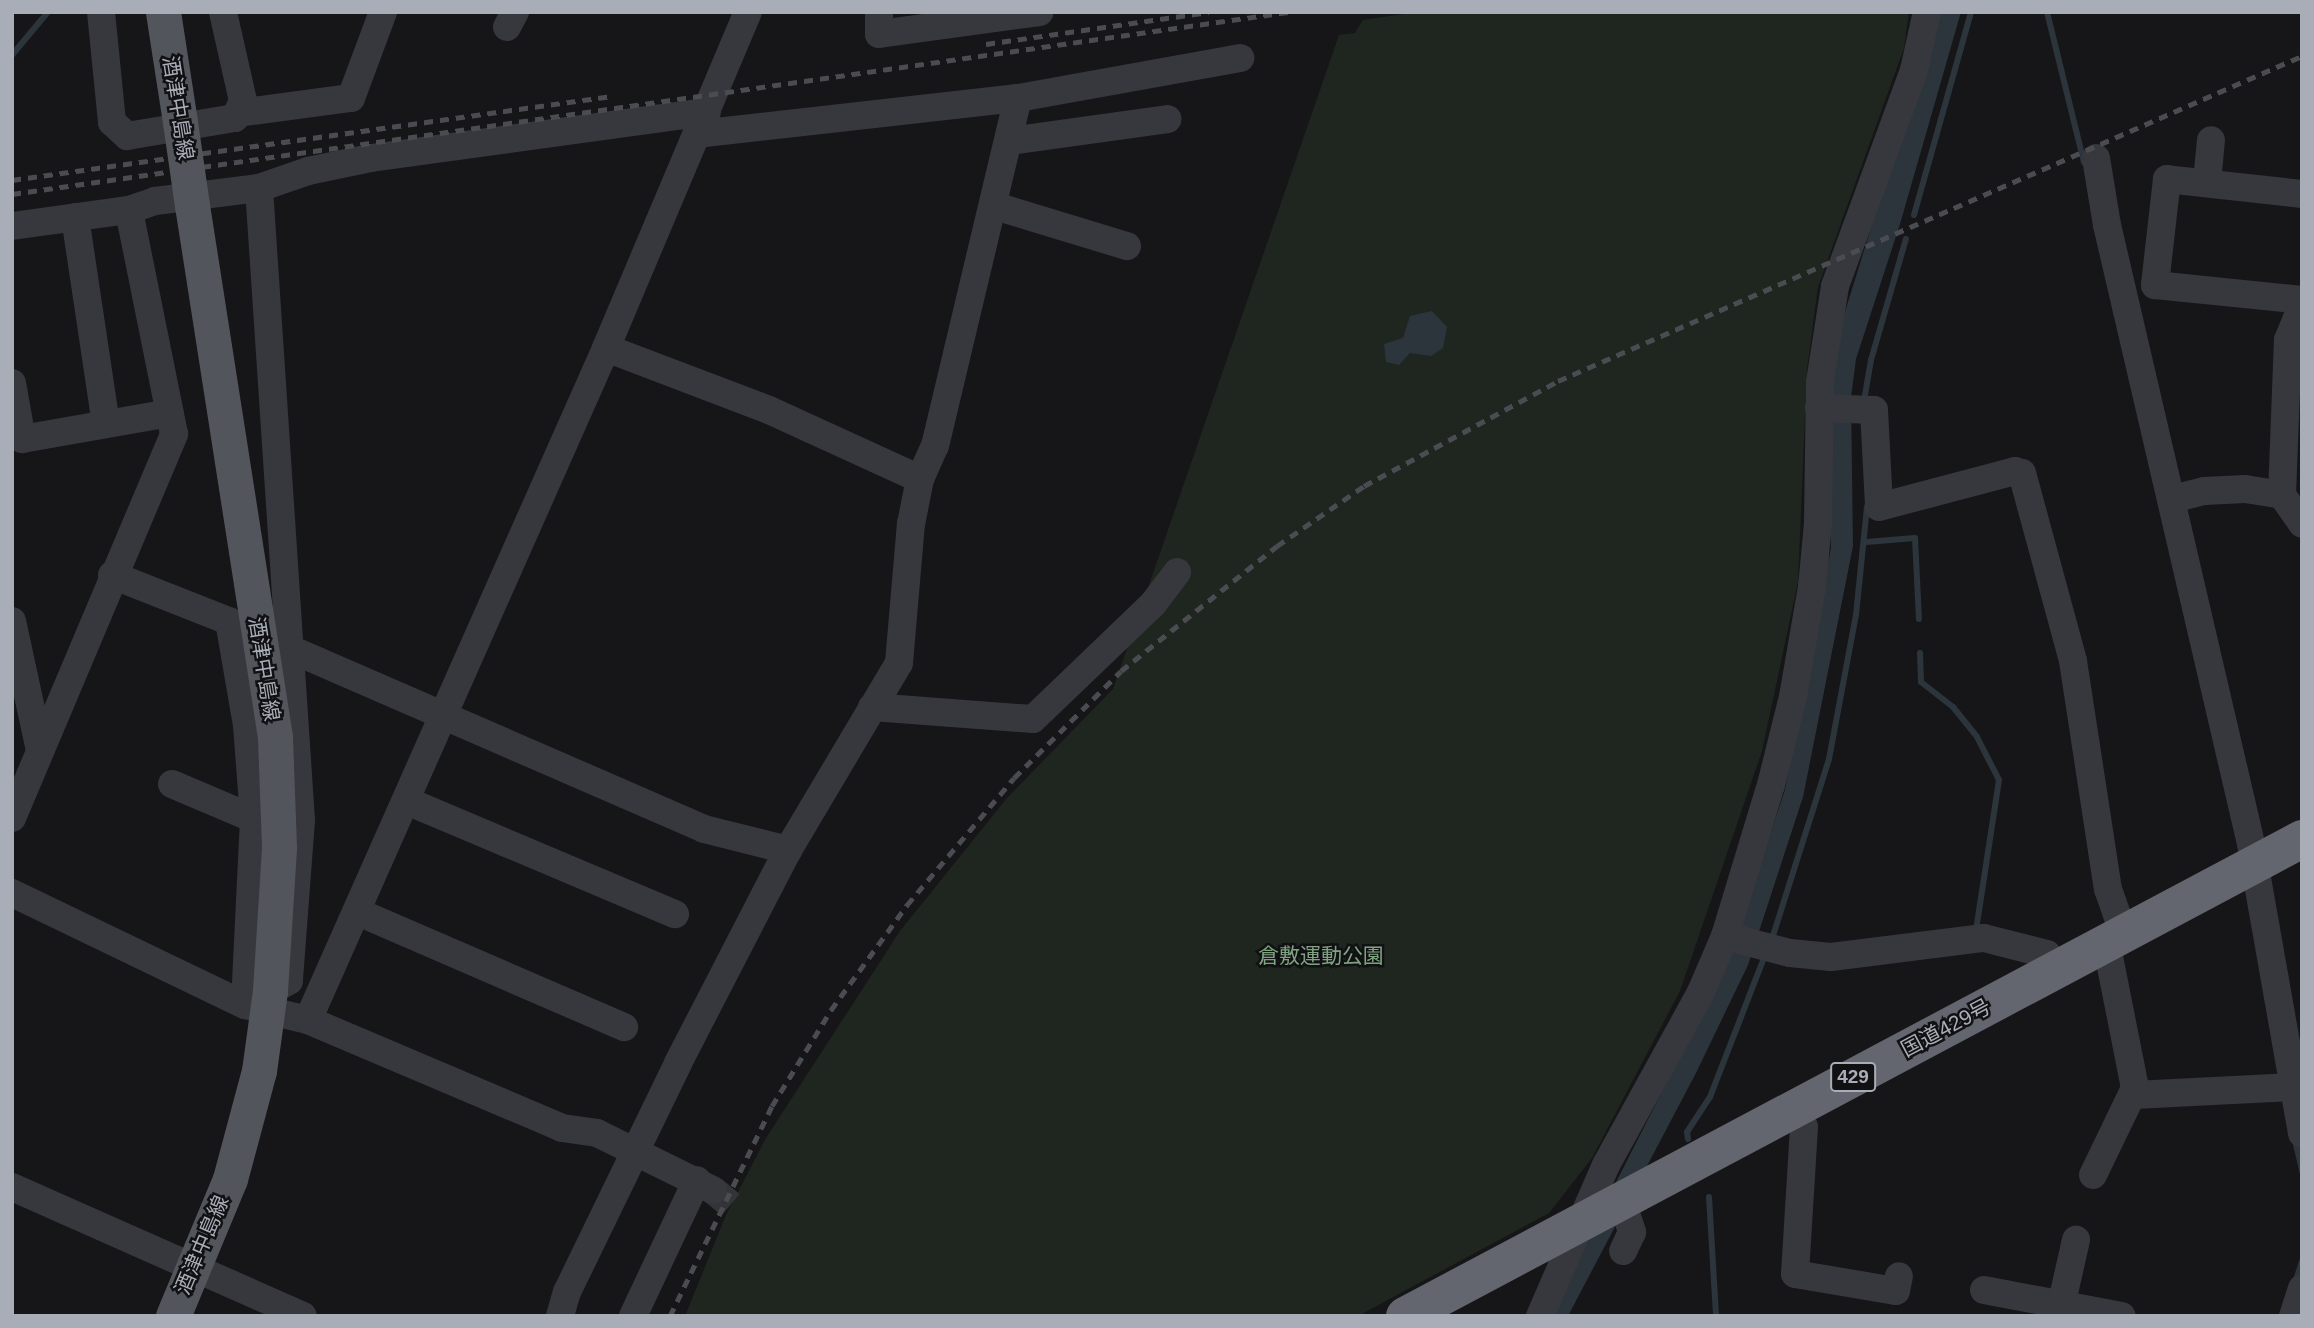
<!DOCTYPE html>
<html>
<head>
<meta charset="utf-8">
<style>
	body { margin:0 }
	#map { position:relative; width:2314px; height:1328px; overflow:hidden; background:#161618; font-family:Helvetica,"Noto Sans JP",sans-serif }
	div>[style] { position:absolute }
	.green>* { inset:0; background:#1e261f }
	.water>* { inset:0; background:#2c353c }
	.stream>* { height:6px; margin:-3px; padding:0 3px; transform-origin:3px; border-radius:3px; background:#2c353c }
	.minor-tunnel>* { height:28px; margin-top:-14px; transform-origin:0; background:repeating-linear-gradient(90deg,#333438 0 28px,transparent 0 42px) }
	.minor>* { height:28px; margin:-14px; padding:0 14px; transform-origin:14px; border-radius:14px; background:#37383d }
	.major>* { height:35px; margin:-17.5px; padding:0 17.5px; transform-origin:17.5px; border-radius:17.5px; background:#53555c }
	.highway>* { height:38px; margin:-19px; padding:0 19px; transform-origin:19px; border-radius:19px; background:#63666e }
	.rail>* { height:5px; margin-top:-2.5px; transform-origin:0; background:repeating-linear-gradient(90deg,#4a4c52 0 9px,transparent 0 16px) }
	.major-bridge>* { height:35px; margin:-17.5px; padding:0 17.5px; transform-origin:17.5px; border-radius:17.5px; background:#53555c }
	span { translate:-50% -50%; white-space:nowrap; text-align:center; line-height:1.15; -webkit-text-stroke:5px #111113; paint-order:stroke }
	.shield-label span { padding:2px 5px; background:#111113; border:2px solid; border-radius:5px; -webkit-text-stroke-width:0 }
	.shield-label { font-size:19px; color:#a8adb8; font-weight:700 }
	.street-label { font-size:21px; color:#a8adb8 }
	.park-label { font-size:21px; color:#7fa381 }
	.frame { position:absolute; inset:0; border:14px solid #a8adb8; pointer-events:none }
</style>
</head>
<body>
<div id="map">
	<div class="green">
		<i style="clip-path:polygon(1417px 12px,1909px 12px,1904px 48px,1818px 287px,1807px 369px,1798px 582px,1762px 751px,1680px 991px,1592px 1158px,1549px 1213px,1358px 1316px,685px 1316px,726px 1215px,766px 1138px,900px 931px,1007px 798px,1113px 689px,1339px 35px,1355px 33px,1363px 20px)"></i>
	</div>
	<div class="water">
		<i style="clip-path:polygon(1938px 12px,1961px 12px,1900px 224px,1856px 359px,1851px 397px,1853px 546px,1803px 797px,1748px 965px,1696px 1073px,1568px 1316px,1548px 1316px,1728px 962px,1785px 790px,1831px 548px,1831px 394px,1840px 328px)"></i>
		<i style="clip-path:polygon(1432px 311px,1447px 327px,1443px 348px,1431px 356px,1410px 353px,1399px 365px,1386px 362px,1384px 344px,1403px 338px,1410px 316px)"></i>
	</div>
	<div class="stream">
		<i style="left:2047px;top:12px;width:155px;rotate:76.2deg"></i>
		<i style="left:12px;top:55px;width:56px;rotate:-50.1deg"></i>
		<i style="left:1914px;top:215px;width:211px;rotate:-74.3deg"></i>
		<i style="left:1864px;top:401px;width:42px;rotate:-80.3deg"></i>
		<i style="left:1871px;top:360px;width:126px;rotate:-73.9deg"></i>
		<i style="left:1866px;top:542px;width:49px;rotate:-4.7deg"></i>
		<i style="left:1915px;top:538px;width:81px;rotate:87.2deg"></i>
		<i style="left:1920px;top:653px;width:29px;rotate:88deg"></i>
		<i style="left:1921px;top:682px;width:41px;rotate:38deg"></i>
		<i style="left:1953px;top:707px;width:38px;rotate:51deg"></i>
		<i style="left:1977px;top:737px;width:48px;rotate:62.9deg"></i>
		<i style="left:1999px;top:780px;width:152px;rotate:98.7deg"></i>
		<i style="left:1771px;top:942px;width:192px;rotate:-72.4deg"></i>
		<i style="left:1829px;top:759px;width:147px;rotate:-79.4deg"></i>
		<i style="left:1856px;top:615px;width:109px;rotate:-84.2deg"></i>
		<i style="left:1688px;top:1139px;width:7px;rotate:-98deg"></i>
		<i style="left:1687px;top:1132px;width:42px;rotate:-56.7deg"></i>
		<i style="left:1710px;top:1097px;width:152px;rotate:-68.8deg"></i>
		<i style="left:2295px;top:1140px;width:32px;rotate:77deg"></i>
		<i style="left:1709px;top:1197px;width:119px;rotate:86.6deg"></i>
		<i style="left:2295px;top:1283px;width:23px;rotate:-72deg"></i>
	</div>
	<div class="minor-tunnel">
		<i style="left:713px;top:1190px;width:23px;rotate:40deg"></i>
	</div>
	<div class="minor">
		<i style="left:101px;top:12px;width:111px;rotate:84.3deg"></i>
		<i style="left:112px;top:122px;width:21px;rotate:43deg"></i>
		<i style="left:127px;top:136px;width:109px;rotate:-9.5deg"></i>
		<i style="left:235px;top:118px;width:19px;rotate:-65deg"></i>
		<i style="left:243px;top:101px;width:91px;rotate:-102.7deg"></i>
		<i style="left:879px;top:12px;width:22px;rotate:90deg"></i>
		<i style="left:879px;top:34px;width:162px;rotate:-7.8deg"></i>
		<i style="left:507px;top:27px;width:17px;rotate:-62deg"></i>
		<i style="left:1018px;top:98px;width:226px;rotate:-10.2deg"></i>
		<i style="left:237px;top:113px;width:115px;rotate:-7.5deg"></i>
		<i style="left:351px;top:98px;width:92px;rotate:-69.6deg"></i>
		<i style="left:1009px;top:141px;width:160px;rotate:-7.9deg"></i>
		<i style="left:2096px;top:158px;width:68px;rotate:80.7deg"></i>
		<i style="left:2107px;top:225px;width:636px;rotate:76.9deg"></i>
		<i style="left:2251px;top:844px;width:294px;rotate:80deg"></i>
		<i style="left:2207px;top:182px;width:42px;rotate:-84.6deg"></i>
		<i style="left:259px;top:188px;width:633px;rotate:86.2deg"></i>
		<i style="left:301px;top:820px;width:161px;rotate:94.3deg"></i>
		<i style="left:289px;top:981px;width:21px;rotate:152deg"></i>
		<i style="left:2302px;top:194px;width:136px;rotate:-173.7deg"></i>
		<i style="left:2167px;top:179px;width:107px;rotate:96.5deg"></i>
		<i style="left:2155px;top:285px;width:148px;rotate:5.8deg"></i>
		<i style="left:995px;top:206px;width:138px;rotate:16.9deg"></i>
		<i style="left:75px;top:217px;width:209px;rotate:81.5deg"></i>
		<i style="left:12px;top:226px;width:118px;rotate:-7.8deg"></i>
		<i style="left:606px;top:348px;width:174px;rotate:20.8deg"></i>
		<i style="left:769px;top:410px;width:166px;rotate:24.6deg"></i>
		<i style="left:12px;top:383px;width:57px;rotate:79.9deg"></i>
		<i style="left:22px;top:439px;width:150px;rotate:-10deg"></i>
		<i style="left:1819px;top:408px;width:55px;rotate:2.1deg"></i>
		<i style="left:1874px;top:410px;width:97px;rotate:87deg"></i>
		<i style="left:1879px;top:507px;width:141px;rotate:-14.8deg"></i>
		<i style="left:2015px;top:471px;width:7px;rotate:16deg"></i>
		<i style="left:2022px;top:473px;width:195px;rotate:74.8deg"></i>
		<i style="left:2073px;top:661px;width:231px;rotate:81.3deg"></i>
		<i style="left:2108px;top:889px;width:46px;rotate:70.8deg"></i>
		<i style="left:2282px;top:495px;width:155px;rotate:-87.8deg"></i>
		<i style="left:2288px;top:340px;width:37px;rotate:-68deg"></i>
		<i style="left:2172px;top:499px;width:33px;rotate:-14deg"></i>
		<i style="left:2204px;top:491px;width:41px;rotate:-2.8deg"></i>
		<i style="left:2245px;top:489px;width:37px;rotate:9deg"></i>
		<i style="left:2282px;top:495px;width:35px;rotate:55deg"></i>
		<i style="left:112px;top:575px;width:126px;rotate:21.5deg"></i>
		<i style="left:229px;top:621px;width:106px;rotate:80.2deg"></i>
		<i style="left:247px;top:725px;width:94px;rotate:85.7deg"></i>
		<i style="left:254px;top:819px;width:186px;rotate:92.8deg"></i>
		<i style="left:12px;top:621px;width:133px;rotate:77.8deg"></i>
		<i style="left:288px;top:648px;width:454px;rotate:23.5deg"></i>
		<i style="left:704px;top:829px;width:87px;rotate:14deg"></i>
		<i style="left:872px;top:707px;width:161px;rotate:4.3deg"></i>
		<i style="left:1033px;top:719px;width:166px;rotate:-43.8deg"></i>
		<i style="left:1153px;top:604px;width:40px;rotate:-53deg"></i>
		<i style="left:172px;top:784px;width:89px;rotate:23.1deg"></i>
		<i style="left:407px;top:801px;width:291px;rotate:22.9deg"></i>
		<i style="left:12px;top:818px;width:417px;rotate:-67.1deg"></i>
		<i style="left:174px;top:434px;width:228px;rotate:-101.4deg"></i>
		<i style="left:129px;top:210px;width:28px;rotate:-19deg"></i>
		<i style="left:155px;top:201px;width:105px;rotate:-7.1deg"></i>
		<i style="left:259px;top:188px;width:52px;rotate:-19.1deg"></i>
		<i style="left:308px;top:171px;width:64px;rotate:-11.7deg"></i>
		<i style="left:371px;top:158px;width:339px;rotate:-7.8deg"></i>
		<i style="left:12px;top:893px;width:259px;rotate:25.7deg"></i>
		<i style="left:245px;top:1005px;width:65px;rotate:13.4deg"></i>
		<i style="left:308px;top:1020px;width:276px;rotate:23deg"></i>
		<i style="left:562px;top:1128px;width:35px;rotate:8deg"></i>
		<i style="left:597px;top:1133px;width:129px;rotate:26.2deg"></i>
		<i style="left:358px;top:912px;width:290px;rotate:23.4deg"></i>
		<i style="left:1725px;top:936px;width:67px;rotate:14.7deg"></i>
		<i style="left:1790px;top:953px;width:41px;rotate:5.6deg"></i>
		<i style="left:1831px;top:957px;width:154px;rotate:-7.1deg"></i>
		<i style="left:1984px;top:938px;width:65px;rotate:14.3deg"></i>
		<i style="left:2047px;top:954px;width:17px;rotate:54deg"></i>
		<i style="left:308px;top:1020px;width:735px;rotate:-66.08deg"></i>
		<i style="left:606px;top:348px;width:365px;rotate:-67.1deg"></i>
		<i style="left:2134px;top:1095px;width:158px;rotate:-2.9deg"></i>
		<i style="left:1795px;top:1108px;width:21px;rotate:65deg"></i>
		<i style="left:1804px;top:1127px;width:147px;rotate:93.5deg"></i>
		<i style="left:1795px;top:1274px;width:102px;rotate:9.6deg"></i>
		<i style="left:1896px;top:1291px;width:15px;rotate:-79deg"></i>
		<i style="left:2093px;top:1175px;width:97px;rotate:-64.2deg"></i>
		<i style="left:2135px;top:1088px;width:149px;rotate:-101.2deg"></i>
		<i style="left:12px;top:1187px;width:318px;rotate:23.9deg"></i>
		<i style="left:1622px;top:1201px;width:33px;rotate:72deg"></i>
		<i style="left:1632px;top:1232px;width:21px;rotate:115deg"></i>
		<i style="left:1984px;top:1290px;width:140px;rotate:10.7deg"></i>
		<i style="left:2062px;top:1302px;width:64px;rotate:-77.3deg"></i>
		<i style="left:560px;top:1316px;width:25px;rotate:-74deg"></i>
		<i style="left:567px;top:1292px;width:254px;rotate:-64.1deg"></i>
		<i style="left:678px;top:1063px;width:240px;rotate:-62.7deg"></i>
		<i style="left:788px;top:850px;width:217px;rotate:-59.3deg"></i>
		<i style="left:899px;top:663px;width:140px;rotate:-85.1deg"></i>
		<i style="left:911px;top:524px;width:46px;rotate:-78.7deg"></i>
		<i style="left:920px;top:479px;width:36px;rotate:-66deg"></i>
		<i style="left:935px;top:446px;width:358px;rotate:-76.6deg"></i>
		<i style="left:1018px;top:98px;width:322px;rotate:173.6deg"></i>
		<i style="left:633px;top:1316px;width:150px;rotate:-64.8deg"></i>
		<i style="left:1540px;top:1316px;width:165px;rotate:-66.4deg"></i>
		<i style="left:1606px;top:1165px;width:197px;rotate:-61.2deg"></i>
		<i style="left:1701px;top:992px;width:61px;rotate:-66.8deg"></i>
		<i style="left:1725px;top:936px;width:158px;rotate:-73.1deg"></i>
		<i style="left:1771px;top:785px;width:91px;rotate:-76deg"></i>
		<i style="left:1793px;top:697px;width:112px;rotate:-80.2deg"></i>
		<i style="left:1812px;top:587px;width:63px;rotate:-84.6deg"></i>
		<i style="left:1818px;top:524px;width:142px;rotate:-89.2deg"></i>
		<i style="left:1820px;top:382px;width:97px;rotate:-81.1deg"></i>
		<i style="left:1835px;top:286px;width:230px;rotate:-69.9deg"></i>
		<i style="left:1914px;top:70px;width:59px;rotate:-77.4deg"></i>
		<i style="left:2293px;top:1316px;width:29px;rotate:-72deg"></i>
	</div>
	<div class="major">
		<i style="left:163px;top:12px;width:111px;rotate:81.2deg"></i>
		<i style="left:173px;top:1316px;width:148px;rotate:-67.4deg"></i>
		<i style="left:230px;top:1179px;width:112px;rotate:-75deg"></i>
		<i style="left:259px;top:1071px;width:81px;rotate:-82.2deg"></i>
		<i style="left:270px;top:991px;width:144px;rotate:-86.4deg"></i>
		<i style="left:279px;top:847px;width:110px;rotate:-92.1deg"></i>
		<i style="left:275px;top:737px;width:538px;rotate:-98.87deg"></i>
	</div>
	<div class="highway">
		<i style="left:1405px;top:1316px;width:1016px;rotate:-28deg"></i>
	</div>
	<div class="rail">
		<i style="left:986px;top:44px;width:225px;rotate:-8.2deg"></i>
		<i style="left:12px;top:180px;width:606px;rotate:-7.97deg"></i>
		<i style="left:12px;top:194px;width:1289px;rotate:-8.12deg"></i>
		<i style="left:670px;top:1316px;width:233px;rotate:-64.1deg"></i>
		<i style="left:772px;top:1106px;width:113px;rotate:-58.4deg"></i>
		<i style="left:831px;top:1010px;width:130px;rotate:-54.1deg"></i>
		<i style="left:907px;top:905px;width:166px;rotate:-49.9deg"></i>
		<i style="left:1014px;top:778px;width:151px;rotate:-45deg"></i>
		<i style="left:1121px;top:671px;width:200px;rotate:-38.7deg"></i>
		<i style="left:1277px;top:546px;width:106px;rotate:-34.6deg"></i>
		<i style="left:1364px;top:486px;width:221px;rotate:-28.4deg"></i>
		<i style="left:1558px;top:381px;width:812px;rotate:-23.6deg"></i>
	</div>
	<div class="major-bridge">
		<i style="left:180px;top:122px;width:84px;rotate:81.8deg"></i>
	</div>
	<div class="shield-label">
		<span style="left:1853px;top:1077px">429</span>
	</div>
	<div class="street-label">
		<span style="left:178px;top:108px;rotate:81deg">酒津中島線</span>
		<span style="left:264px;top:669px;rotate:81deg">酒津中島線</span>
		<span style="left:1946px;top:1028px;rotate:-28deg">国道429号</span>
		<span style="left:202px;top:1245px;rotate:-67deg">酒津中島線</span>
	</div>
	<div class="park-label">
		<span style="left:1321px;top:956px">倉敷運動公園</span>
	</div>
	<div class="frame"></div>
</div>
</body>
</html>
